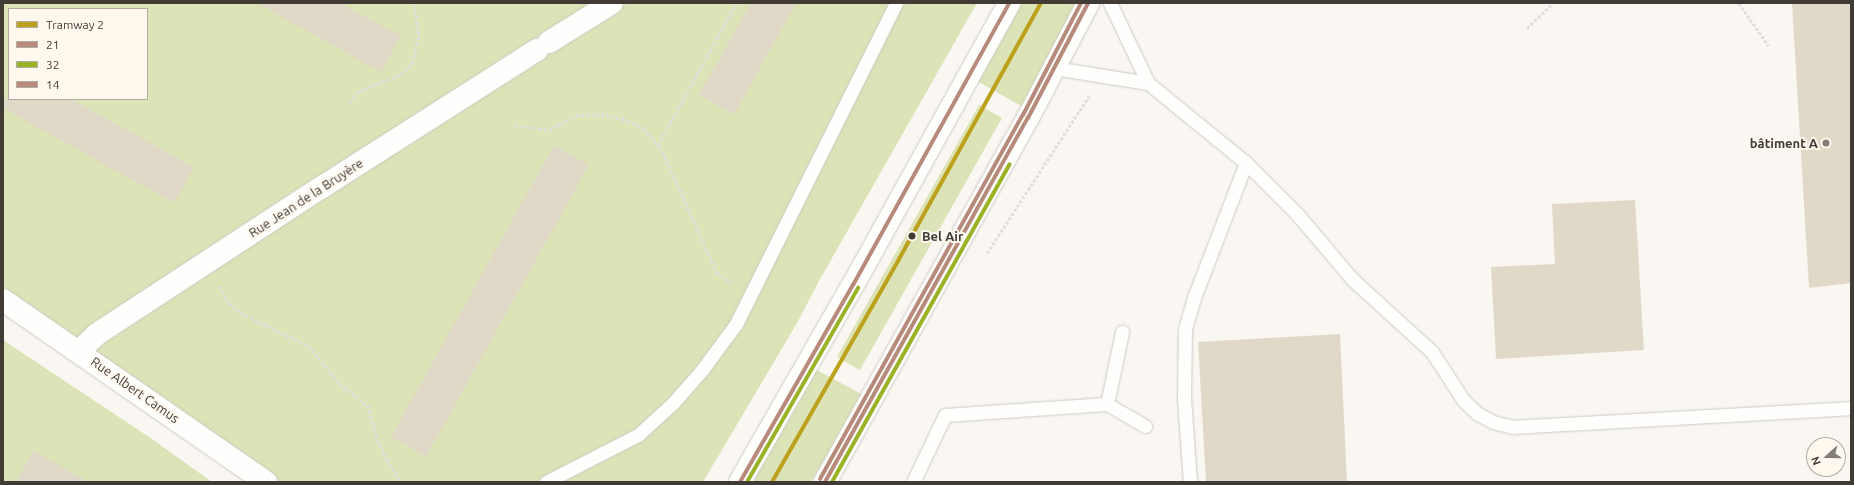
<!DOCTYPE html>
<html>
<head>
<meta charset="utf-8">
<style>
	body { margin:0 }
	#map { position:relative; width:1854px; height:485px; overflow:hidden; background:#faf7f2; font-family:Ubuntu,sans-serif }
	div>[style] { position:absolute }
	.green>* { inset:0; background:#dce3b7 }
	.building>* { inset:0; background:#e1d9c8 }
	.path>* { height:2.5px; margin-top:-1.25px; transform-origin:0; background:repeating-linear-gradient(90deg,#e0dfde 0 3px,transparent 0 5px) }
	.roads { filter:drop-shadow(0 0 1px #cdcac4) drop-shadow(0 0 1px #cdcac4) }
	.service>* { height:13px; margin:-6.5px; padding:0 6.5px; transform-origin:6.5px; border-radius:6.5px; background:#fefefd }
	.minor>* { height:22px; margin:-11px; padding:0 11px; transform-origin:11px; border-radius:11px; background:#fefefd }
	.secondary>* { height:22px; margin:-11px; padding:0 11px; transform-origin:11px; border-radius:11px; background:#fefefd }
	.bus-1>* { height:4px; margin:-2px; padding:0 2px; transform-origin:2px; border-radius:2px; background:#b78a7b }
	.bus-2>* { height:4px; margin:-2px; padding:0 2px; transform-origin:2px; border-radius:2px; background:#9cb226 }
	.bus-3>* { height:4px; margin:-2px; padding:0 2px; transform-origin:2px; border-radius:2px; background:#b78a7b }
	.tram-1>* { height:4px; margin:-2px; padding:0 2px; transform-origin:2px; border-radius:2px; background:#bca11c }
	.dots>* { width:11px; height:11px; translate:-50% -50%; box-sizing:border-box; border:2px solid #fef8ee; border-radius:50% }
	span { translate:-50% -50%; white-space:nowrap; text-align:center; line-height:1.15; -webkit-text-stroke:4px #fef8ee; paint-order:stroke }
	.poi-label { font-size:13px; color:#403c35; font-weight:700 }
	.right { translate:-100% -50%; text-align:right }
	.street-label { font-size:13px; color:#403c35 }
	.stop-label { font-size:13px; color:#403c35; font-weight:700 }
	.left { translate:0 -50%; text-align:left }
	.frame { position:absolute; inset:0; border:4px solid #403c35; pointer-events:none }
	.legend { position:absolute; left:8px; top:8px; width:140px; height:92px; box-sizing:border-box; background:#fef8ee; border:1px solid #b2ada4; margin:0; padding:5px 7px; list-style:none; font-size:12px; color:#403c35 }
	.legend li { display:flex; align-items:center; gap:8px; height:20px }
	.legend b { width:20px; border:1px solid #b2ada4 }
	.north { position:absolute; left:1806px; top:437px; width:40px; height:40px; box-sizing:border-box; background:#fef8ee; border:1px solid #b2ada4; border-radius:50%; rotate:249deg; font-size:11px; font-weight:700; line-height:16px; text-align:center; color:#403c35 }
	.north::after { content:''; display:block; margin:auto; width:14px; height:18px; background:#817d77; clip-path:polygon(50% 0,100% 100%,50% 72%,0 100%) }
</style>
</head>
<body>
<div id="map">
	<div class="green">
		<i style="clip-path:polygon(evenodd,3px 3px,977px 3px,819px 281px,797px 323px,703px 482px,266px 482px,3px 299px,3px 3px,9px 9px,147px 9px,147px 99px,9px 99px,9px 9px)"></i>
		<i style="clip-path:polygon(1022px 3px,1076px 3px,1023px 107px,977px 81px)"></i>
		<i style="clip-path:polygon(979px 105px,1002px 118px,860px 370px,837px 357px)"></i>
		<i style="clip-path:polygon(3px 340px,152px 439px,212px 482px,3px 482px)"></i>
		<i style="clip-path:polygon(815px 369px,863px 395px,811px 482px,751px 482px)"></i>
	</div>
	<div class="building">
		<i style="clip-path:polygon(257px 3px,340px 3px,401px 36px,381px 72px)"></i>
		<i style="clip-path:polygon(751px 3px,796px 3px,734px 115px,699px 95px)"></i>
		<i style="clip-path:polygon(1792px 3px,1851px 3px,1851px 283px,1809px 288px)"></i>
		<i style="clip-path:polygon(3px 99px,71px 99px,194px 167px,174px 203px,3px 108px)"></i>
		<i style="clip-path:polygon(554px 145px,589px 165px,426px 457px,391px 437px)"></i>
		<i style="clip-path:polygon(1635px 200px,1644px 350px,1496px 359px,1491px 267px,1555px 264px,1552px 204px)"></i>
		<i style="clip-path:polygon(1340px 334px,1347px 482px,1206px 482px,1198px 342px)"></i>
		<i style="clip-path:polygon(33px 451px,89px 482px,16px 482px)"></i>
	</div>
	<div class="path">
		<i style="left:1739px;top:3px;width:52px;rotate:55.1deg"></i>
		<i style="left:1527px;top:28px;width:36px;rotate:-44deg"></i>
		<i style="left:350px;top:102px;width:14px;rotate:-51deg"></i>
		<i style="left:359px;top:91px;width:45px;rotate:-22deg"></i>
		<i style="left:401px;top:74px;width:15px;rotate:-42deg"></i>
		<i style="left:412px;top:64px;width:31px;rotate:-77deg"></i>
		<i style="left:419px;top:34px;width:32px;rotate:-101deg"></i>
		<i style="left:514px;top:125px;width:35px;rotate:8deg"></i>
		<i style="left:549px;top:130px;width:31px;rotate:-29deg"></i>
		<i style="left:576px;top:115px;width:25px;rotate:-2deg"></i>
		<i style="left:601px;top:114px;width:23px;rotate:13deg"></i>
		<i style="left:623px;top:119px;width:23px;rotate:25deg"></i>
		<i style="left:644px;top:129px;width:30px;rotate:50deg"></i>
		<i style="left:663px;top:152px;width:133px;rotate:65.9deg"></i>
		<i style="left:717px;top:273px;width:18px;rotate:34deg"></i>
		<i style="left:658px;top:145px;width:162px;rotate:-61.2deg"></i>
		<i style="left:987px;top:253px;width:187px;rotate:-57deg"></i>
		<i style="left:219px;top:286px;width:20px;rotate:60deg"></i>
		<i style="left:229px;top:303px;width:16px;rotate:40deg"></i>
		<i style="left:241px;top:313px;width:76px;rotate:25.9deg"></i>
		<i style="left:309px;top:346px;width:49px;rotate:50.8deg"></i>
		<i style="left:340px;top:384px;width:36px;rotate:38deg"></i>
		<i style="left:368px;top:406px;width:35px;rotate:74deg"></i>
		<i style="left:378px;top:440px;width:22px;rotate:66deg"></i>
		<i style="left:387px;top:460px;width:26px;rotate:58deg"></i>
	</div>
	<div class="roads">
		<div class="service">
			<i style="left:1054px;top:68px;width:95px;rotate:9.1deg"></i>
			<i style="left:1148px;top:83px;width:89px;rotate:-115.4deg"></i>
			<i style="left:1148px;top:83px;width:127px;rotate:39.2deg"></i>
			<i style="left:1246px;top:163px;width:72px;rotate:45deg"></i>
			<i style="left:1297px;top:214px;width:87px;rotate:49.7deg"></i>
			<i style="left:1353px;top:280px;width:107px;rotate:42.3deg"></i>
			<i style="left:1432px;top:352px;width:59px;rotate:56.9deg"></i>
			<i style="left:1464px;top:401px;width:19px;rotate:43deg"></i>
			<i style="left:1478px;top:414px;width:17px;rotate:28deg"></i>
			<i style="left:1493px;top:422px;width:21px;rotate:14deg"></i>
			<i style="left:1513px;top:427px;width:339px;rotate:-3.2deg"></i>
			<i style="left:1107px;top:404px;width:74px;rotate:-78.2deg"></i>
			<i style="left:546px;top:482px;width:103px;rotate:-27.1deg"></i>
			<i style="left:638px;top:435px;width:47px;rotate:-42.4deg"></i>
			<i style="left:673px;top:403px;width:44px;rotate:-48.7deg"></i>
			<i style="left:702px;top:370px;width:57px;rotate:-53.5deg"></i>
			<i style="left:736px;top:324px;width:359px;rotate:-63.5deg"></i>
			<i style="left:913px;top:482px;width:74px;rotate:-64.5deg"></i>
			<i style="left:945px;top:415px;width:162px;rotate:-3.9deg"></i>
			<i style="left:1107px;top:404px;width:44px;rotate:30.1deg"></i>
			<i style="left:1190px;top:482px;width:83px;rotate:-94.1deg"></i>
			<i style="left:1184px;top:399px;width:70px;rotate:-89.2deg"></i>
			<i style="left:1185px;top:329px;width:35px;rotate:-74deg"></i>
			<i style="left:1195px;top:295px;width:142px;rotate:-68.9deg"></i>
		</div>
		<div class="minor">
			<i style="left:549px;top:42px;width:74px;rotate:-31.8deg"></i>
			<i style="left:3px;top:300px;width:320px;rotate:34.7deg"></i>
			<i style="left:79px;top:351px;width:25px;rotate:-43deg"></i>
			<i style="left:97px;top:334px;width:269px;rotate:-33.2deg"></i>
			<i style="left:322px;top:187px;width:255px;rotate:-32.5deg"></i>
		</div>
		<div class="secondary">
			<i style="left:740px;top:482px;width:227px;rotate:-60.2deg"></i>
			<i style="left:853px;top:285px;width:322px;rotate:-61deg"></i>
			<i style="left:825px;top:482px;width:417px;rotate:-60.9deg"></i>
			<i style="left:1028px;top:118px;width:130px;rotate:-62.4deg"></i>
		</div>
	</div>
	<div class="bus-1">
		<i style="left:740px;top:482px;width:227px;rotate:-60.2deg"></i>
		<i style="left:853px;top:285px;width:322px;rotate:-61deg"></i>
		<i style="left:825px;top:482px;width:417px;rotate:-60.9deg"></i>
		<i style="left:1028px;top:118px;width:130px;rotate:-62.4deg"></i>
	</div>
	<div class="bus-2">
		<i style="left:747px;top:482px;width:224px;rotate:-60.2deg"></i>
		<i style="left:832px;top:482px;width:364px;rotate:-60.8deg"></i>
	</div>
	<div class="bus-3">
		<i style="left:820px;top:479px;width:417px;rotate:-60.9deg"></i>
		<i style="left:1023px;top:115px;width:126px;rotate:-62.6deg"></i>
	</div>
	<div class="tram-1">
		<i style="left:772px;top:482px;width:257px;rotate:-60.3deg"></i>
		<i style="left:899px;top:259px;width:293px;rotate:-61deg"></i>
	</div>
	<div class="dots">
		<i style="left:1826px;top:143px;background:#817d77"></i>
		<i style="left:912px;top:236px;background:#403c35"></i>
	</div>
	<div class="poi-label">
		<span class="right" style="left:1818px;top:143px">bâtiment A</span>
	</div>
	<div class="street-label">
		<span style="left:306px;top:198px;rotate:-33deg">Rue Jean de la Bruyère</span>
		<span style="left:135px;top:390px;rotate:35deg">Rue Albert Camus</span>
	</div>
	<div class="stop-label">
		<span class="left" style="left:922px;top:236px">Bel Air</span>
	</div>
	<div class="frame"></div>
	<ul class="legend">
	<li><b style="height:5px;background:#bca11c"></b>Tramway 2</li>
	<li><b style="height:5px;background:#b78a7b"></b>21</li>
	<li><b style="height:5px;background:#9cb226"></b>32</li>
	<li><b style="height:5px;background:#b78a7b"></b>14</li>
	</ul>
	<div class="north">N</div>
</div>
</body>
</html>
